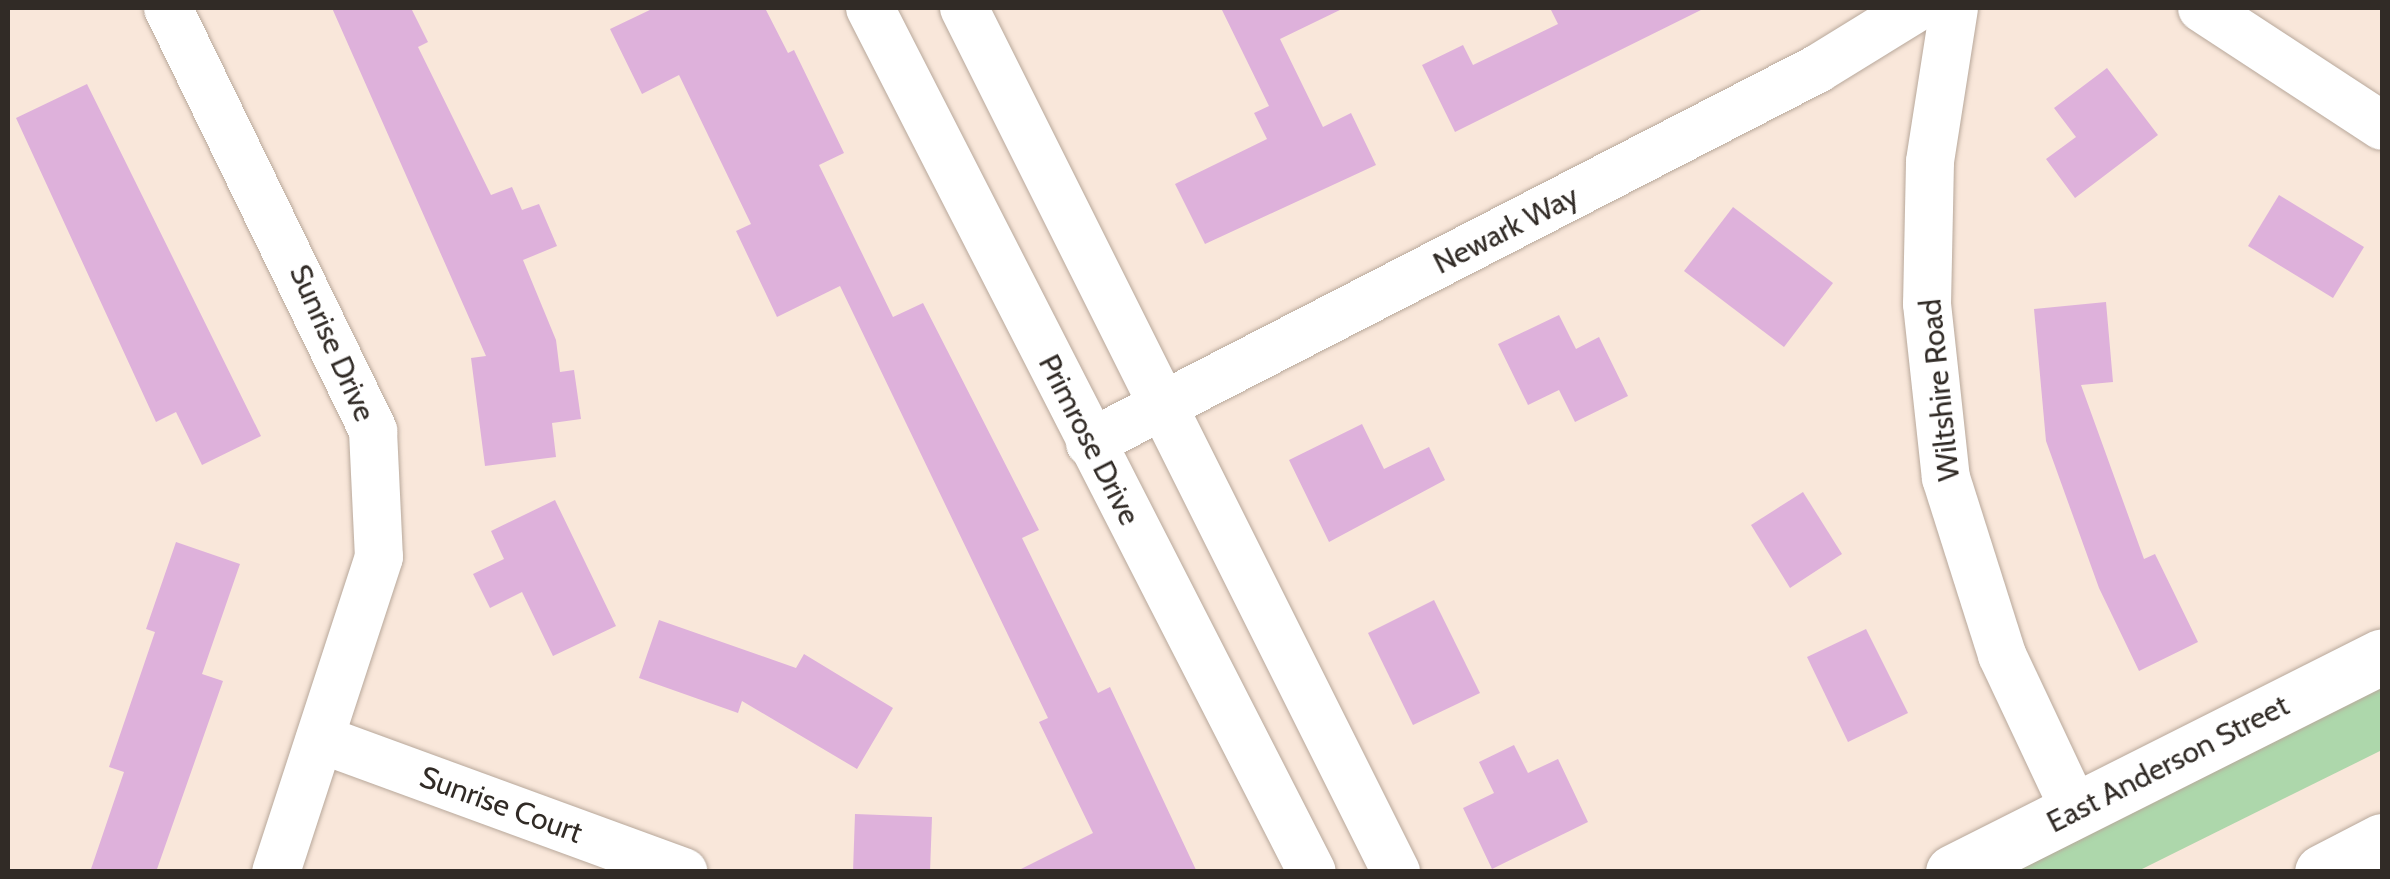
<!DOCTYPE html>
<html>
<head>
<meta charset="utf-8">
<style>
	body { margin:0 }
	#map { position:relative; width:2390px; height:879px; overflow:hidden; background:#f9e7da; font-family:Cabin,sans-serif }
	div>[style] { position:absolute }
	.green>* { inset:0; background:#add7ab }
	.building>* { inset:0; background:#deb1db }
	.roads { filter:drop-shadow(0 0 2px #b8a89b) drop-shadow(0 0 2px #b8a89b) }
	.street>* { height:48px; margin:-24px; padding:0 24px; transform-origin:24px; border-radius:24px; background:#fff }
	.secondary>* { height:55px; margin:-27.5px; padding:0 27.5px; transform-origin:27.5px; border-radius:27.5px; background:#fff }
	.highway>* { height:55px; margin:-27.5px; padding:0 27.5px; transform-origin:27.5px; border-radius:27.5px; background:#fff }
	span { translate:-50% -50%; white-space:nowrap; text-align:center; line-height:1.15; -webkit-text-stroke:8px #fff; paint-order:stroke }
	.street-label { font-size:30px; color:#312b26 }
	.frame { position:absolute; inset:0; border:10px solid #312b26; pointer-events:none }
</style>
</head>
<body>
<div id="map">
	<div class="green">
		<i style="clip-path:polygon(2382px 685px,2382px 750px,2138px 871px,2009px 872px)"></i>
	</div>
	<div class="building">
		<i style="clip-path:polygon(332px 8px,411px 8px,428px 42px,418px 47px,491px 195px,512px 187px,522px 210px,539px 204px,557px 246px,523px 260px,556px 340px,560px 372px,574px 370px,581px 419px,552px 423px,556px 457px,485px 466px,471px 358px,486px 356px)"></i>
		<i style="clip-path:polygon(654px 8px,765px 8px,788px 53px,794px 50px,844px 153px,819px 165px,893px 317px,923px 303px,1039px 530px,1022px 538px,1098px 693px,1110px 687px,1197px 872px,1015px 872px,1093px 833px,1039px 722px,1048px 718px,840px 286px,777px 317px,736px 231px,751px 224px,679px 75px,642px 94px,610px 29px)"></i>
		<i style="clip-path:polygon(1221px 8px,1344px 8px,1280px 39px,1323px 127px,1351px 113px,1376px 165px,1205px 244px,1175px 184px,1267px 139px,1254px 113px,1269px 106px)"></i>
		<i style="clip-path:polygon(1550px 8px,1705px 8px,1455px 132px,1422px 65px,1463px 45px,1473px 65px,1558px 24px)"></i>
		<i style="clip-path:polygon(2107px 68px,2158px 135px,2075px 198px,2046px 159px,2076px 137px,2054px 108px)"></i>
		<i style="clip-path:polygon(87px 84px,261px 436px,202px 465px,176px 412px,156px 422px,16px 118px)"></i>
		<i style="clip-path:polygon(2279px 195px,2364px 247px,2333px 298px,2248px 246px)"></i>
		<i style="clip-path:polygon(1733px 207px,1833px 283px,1784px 347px,1684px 271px)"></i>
		<i style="clip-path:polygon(2106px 302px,2113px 382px,2081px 385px,2144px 559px,2155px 554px,2198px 642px,2139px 671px,2099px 588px,2046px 441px,2034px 309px)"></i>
		<i style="clip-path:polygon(1559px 315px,1576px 349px,1599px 337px,1628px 396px,1575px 422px,1559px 390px,1528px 405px,1498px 344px)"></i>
		<i style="clip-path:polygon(1362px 424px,1384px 469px,1429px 447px,1445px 480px,1329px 542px,1289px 460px)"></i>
		<i style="clip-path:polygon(1803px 492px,1842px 554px,1790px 588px,1751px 525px)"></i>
		<i style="clip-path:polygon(555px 500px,616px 626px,553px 656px,522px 592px,490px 608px,473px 574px,504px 559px,491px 531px)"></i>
		<i style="clip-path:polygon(176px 542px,240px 564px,202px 674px,223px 681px,156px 872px,90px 872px,124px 772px,109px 767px,155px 632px,146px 629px)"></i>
		<i style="clip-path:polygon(1434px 600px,1480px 693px,1413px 725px,1368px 633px)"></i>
		<i style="clip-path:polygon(659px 620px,796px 668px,804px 654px,893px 708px,857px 769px,742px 701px,738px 713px,639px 678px)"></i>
		<i style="clip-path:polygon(1866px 629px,1908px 713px,1848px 742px,1807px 657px)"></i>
		<i style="clip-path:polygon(1514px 745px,1528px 773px,1558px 759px,1588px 822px,1492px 869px,1463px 808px,1494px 793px,1479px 762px)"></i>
		<i style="clip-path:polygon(855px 814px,932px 817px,930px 872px,853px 872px)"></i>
	</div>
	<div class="roads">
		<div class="street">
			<i style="left:168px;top:8px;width:470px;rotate:64.1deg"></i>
			<i style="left:373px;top:431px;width:126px;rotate:87.3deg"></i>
			<i style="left:379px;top:557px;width:331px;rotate:108.1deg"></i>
			<i style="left:870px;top:8px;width:970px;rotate:62.91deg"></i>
			<i style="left:964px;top:8px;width:966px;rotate:63.43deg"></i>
			<i style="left:1954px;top:8px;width:156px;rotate:98.9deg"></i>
			<i style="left:1930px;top:162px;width:142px;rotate:91.2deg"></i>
			<i style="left:1927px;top:304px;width:175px;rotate:83.8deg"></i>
			<i style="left:1946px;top:478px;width:186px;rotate:72.4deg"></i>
			<i style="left:2002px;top:655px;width:171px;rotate:64.8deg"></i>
			<i style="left:2202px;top:8px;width:215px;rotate:33.2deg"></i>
			<i style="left:1090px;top:443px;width:818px;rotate:-27.22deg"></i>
			<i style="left:1817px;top:69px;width:116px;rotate:-31.6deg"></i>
			<i style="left:320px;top:739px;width:387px;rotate:20.1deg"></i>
		</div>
		<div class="secondary">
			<i style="left:1953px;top:872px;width:480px;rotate:-26.7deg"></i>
		</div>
		<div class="highway">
			<i style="left:2322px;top:872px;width:68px;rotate:-27.3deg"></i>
		</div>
	</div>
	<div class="street-label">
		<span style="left:1506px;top:230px;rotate:-27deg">Newark Way</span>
		<span style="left:332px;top:343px;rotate:66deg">Sunrise Drive</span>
		<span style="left:1940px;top:390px;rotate:-96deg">Wiltshire Road</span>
		<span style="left:1089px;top:440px;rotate:63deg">Primrose Drive</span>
		<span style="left:2168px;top:764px;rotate:-27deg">East Anderson Street</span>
		<span style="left:501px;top:805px;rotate:20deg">Sunrise Court</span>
	</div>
	<div class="frame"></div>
</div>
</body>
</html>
